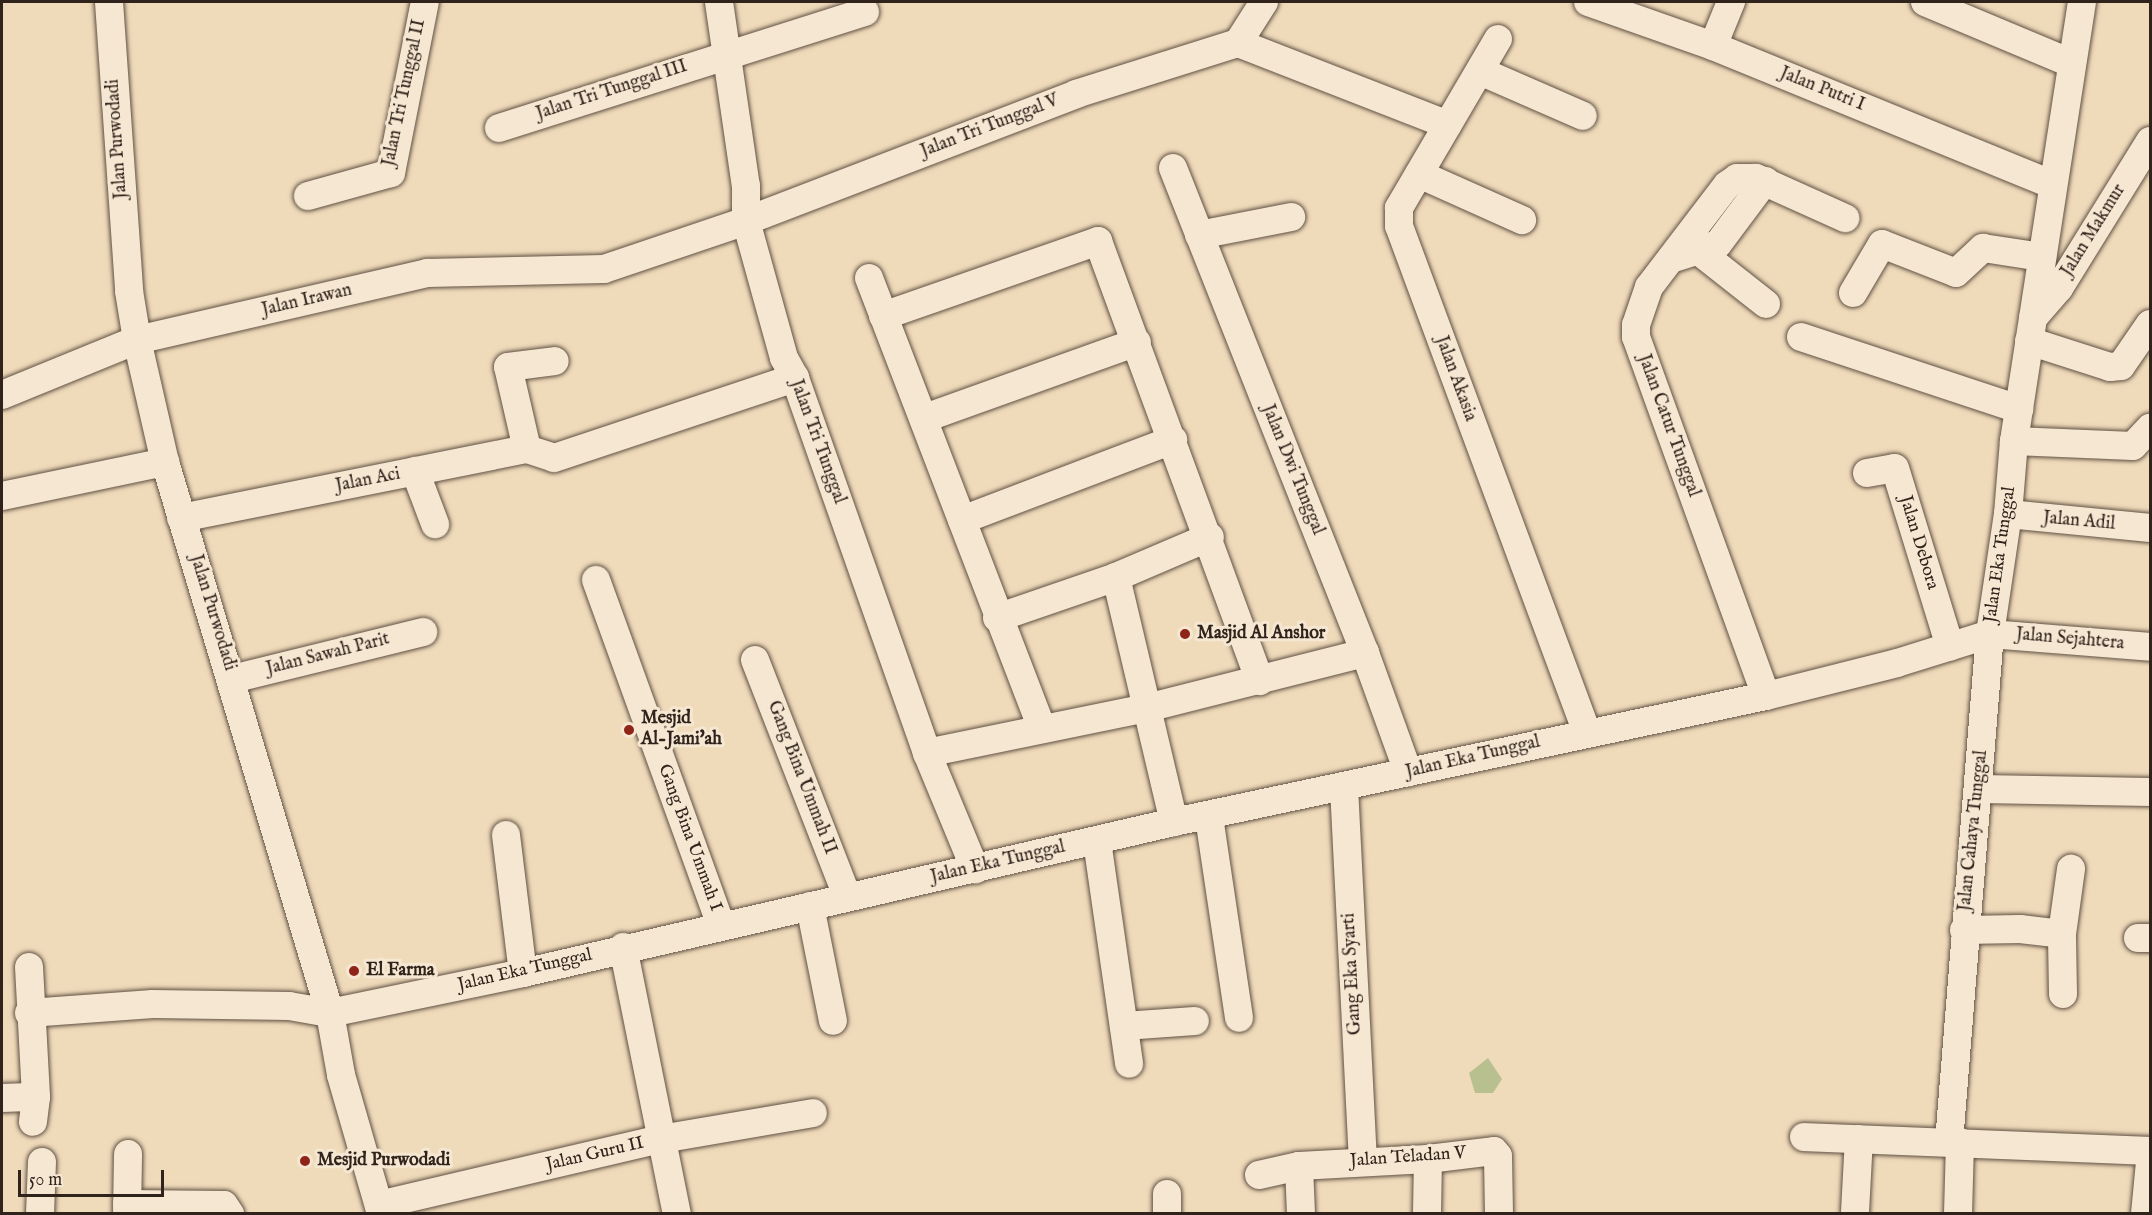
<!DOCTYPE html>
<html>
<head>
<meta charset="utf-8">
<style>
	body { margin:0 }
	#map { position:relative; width:2152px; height:1215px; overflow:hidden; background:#efdaba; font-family:"IM FELL English",serif }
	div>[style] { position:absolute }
	.green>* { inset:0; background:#b9c090 }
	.roads { filter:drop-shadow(0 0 2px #605143) drop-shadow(0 0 2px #605143) }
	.minor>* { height:28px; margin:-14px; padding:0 14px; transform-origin:14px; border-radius:14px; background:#f5e7d2 }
	.dots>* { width:16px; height:16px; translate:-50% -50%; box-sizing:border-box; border:3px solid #f5e7d2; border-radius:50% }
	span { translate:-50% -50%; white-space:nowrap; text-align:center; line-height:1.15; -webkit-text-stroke:6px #f5e7d2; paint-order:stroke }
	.street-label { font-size:18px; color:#30231b }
	.poi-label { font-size:18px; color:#30231b; font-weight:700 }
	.left { translate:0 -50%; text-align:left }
	.frame { position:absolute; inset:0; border:3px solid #30231b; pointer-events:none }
	.scale { position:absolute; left:18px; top:1170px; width:146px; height:27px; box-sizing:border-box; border:3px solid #30231b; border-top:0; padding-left:8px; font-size:18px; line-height:21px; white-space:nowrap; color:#30231b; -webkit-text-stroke:4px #f5e7d2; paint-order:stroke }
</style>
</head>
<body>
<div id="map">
	<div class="green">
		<i style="clip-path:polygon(1488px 1058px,1502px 1079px,1493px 1093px,1475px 1093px,1469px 1073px)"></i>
	</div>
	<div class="roads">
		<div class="minor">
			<i style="left:109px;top:2px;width:290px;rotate:86deg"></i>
			<i style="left:129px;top:291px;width:50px;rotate:80.7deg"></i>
			<i style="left:137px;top:340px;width:125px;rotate:77.1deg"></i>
			<i style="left:165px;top:462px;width:575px;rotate:73.33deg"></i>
			<i style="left:330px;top:1013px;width:63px;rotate:79.9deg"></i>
			<i style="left:341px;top:1075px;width:145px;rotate:73.9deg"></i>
			<i style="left:719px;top:2px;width:186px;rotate:81.7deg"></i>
			<i style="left:746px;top:186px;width:35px;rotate:90deg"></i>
			<i style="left:746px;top:221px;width:142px;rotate:74.5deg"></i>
			<i style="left:784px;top:358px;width:23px;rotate:61deg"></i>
			<i style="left:795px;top:378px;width:398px;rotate:70.6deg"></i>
			<i style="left:927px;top:753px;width:126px;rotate:67.5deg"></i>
			<i style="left:1264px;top:2px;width:49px;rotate:122.4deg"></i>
			<i style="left:1238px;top:43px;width:225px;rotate:21.3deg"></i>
			<i style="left:1588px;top:2px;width:133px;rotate:19.4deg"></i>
			<i style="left:1713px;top:46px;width:367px;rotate:22.2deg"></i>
			<i style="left:1925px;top:2px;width:158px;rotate:22.7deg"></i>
			<i style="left:1498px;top:39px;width:196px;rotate:120.4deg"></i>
			<i style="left:1399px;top:208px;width:18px;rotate:90deg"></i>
			<i style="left:1399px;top:226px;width:541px;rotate:69.65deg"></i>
			<i style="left:1713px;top:46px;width:48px;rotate:-67.8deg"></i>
			<i style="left:1480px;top:71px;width:112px;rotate:23.6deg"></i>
			<i style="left:499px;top:128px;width:384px;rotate:-17.6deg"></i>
			<i style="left:1173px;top:168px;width:522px;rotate:68.4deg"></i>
			<i style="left:1365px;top:653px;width:127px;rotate:70.1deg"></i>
			<i style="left:1419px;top:174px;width:113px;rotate:24.1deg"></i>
			<i style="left:308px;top:196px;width:86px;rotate:-15.5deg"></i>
			<i style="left:391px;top:173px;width:174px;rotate:-78.8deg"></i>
			<i style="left:1199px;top:235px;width:94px;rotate:-11.1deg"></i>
			<i style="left:1700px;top:252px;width:84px;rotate:38.2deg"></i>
			<i style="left:1671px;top:259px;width:49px;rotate:-17.7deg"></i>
			<i style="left:1718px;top:244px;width:79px;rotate:-53.3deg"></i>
			<i style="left:869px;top:278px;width:481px;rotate:69deg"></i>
			<i style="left:1853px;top:293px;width:57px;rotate:-59.4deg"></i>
			<i style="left:1882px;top:244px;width:79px;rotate:21.4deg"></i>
			<i style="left:1956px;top:273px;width:37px;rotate:-43deg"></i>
			<i style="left:1983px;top:248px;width:60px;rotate:8.7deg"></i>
			<i style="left:883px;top:316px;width:228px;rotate:-19.2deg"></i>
			<i style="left:1098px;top:241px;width:469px;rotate:69.8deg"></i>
			<i style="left:2033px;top:318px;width:40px;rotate:-49deg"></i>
			<i style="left:2059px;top:288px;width:173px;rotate:-58.2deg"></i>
			<i style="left:1801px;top:337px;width:230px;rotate:18.3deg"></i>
			<i style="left:2029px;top:341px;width:85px;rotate:17.8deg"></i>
			<i style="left:2110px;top:367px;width:11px;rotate:-5deg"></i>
			<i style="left:2121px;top:366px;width:51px;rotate:-55.4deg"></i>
			<i style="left:2px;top:395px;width:146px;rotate:-22.2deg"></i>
			<i style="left:137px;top:340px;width:298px;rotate:-13deg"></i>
			<i style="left:427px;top:273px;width:177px;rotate:-1.3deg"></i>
			<i style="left:604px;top:269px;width:150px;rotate:-18.7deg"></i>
			<i style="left:746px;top:221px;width:354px;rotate:-21deg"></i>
			<i style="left:1076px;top:94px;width:170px;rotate:-17.5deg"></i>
			<i style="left:925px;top:418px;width:225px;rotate:-19.7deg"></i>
			<i style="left:2014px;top:441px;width:119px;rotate:2.4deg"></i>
			<i style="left:2133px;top:446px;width:25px;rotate:-47deg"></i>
			<i style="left:527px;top:449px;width:84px;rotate:-103deg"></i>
			<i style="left:508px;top:367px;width:47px;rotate:-7.3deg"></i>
			<i style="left:415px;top:471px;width:57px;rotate:69.3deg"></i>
			<i style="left:1867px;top:473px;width:28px;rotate:-10deg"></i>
			<i style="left:1895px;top:468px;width:187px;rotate:72.9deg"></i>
			<i style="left:2px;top:496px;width:167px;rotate:-11.8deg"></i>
			<i style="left:2008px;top:514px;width:143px;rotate:5.6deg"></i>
			<i style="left:181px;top:518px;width:353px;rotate:-11.3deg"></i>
			<i style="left:527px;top:449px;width:28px;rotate:18deg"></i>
			<i style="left:554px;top:458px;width:254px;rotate:-18.4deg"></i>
			<i style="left:962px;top:520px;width:226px;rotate:-20.8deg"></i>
			<i style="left:1116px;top:577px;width:252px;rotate:76.7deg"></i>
			<i style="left:596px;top:580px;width:368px;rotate:70.1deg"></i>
			<i style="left:997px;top:618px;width:126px;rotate:-19deg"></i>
			<i style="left:1116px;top:577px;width:102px;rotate:-23.1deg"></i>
			<i style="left:755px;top:660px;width:253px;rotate:68.7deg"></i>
			<i style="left:232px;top:679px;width:197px;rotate:-13.8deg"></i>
			<i style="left:1766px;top:696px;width:382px;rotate:-109.9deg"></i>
			<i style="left:1636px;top:337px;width:12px;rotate:-90deg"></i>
			<i style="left:1636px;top:325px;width:40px;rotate:-71.1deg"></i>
			<i style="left:1649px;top:287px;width:128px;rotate:-52.6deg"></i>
			<i style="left:1727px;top:185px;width:12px;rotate:-35deg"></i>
			<i style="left:1737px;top:178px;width:19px"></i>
			<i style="left:1756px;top:178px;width:98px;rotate:24.2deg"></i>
			<i style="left:927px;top:753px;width:225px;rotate:-11.6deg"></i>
			<i style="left:1147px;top:708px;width:225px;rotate:-14.2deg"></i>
			<i style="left:1344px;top:787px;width:374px;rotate:87.1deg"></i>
			<i style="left:1980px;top:789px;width:170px;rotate:1deg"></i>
			<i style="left:1209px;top:817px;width:203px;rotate:81.5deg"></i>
			<i style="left:506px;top:835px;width:139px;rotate:83deg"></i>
			<i style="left:1097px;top:841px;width:225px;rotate:81.8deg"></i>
			<i style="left:810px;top:906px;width:117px;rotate:78.7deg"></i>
			<i style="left:1964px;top:930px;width:56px;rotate:-1deg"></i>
			<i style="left:2020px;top:929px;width:42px;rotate:6.8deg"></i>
			<i style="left:2138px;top:938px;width:12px"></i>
			<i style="left:623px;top:947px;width:272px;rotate:78.6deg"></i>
			<i style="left:29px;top:967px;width:130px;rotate:86.9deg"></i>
			<i style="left:36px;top:1097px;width:25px;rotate:97deg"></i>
			<i style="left:2063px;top:994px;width:60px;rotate:-91deg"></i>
			<i style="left:2062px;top:934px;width:66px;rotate:-82.1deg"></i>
			<i style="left:29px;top:1013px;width:124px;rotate:-4.2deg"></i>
			<i style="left:153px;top:1004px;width:136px;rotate:0.8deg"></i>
			<i style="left:289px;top:1006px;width:42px;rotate:9.7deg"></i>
			<i style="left:330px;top:1013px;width:197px;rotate:-11.7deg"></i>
			<i style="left:523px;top:973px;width:668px;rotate:-13.06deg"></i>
			<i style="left:1174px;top:822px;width:605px;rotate:-12.02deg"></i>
			<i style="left:1766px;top:696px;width:135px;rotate:-14.1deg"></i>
			<i style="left:1897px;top:663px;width:97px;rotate:-17.3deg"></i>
			<i style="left:1990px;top:634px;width:161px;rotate:4.6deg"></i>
			<i style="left:1124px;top:1026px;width:71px;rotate:-4deg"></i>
			<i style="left:2px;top:1098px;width:34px;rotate:-2deg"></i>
			<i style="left:1804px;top:1137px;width:346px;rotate:2.3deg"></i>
			<i style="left:1949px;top:1142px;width:510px;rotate:-85.39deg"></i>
			<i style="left:1990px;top:634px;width:121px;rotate:-81.5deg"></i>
			<i style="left:2008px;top:514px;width:73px;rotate:-85.3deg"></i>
			<i style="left:2014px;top:441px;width:444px;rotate:-81.2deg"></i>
			<i style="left:1299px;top:1166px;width:48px;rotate:87.6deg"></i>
			<i style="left:1259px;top:1175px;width:41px;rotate:-12.7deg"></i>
			<i style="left:1299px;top:1166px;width:129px;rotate:-3.1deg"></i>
			<i style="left:1428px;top:1159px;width:66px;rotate:-6.9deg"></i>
			<i style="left:1494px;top:1151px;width:6px;rotate:51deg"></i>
			<i style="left:1498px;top:1156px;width:58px;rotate:89deg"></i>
			<i style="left:1167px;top:1194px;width:20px;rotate:90deg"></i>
			<i style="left:127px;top:1204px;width:97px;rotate:0.6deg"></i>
			<i style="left:224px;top:1205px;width:11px;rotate:56deg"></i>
			<i style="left:379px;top:1205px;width:290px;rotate:-13.2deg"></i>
			<i style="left:661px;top:1139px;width:154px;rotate:-9.7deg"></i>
			<i style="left:1855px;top:1212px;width:73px;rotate:-86.9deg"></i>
			<i style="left:40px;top:1214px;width:52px;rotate:-87.8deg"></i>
			<i style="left:127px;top:1214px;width:60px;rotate:-89deg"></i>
			<i style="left:1427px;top:1214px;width:55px;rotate:-89deg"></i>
			<i style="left:1958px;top:1214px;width:72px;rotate:-88.4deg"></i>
			<i style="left:2145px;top:1214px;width:52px;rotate:-84.5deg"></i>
		</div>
	</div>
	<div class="dots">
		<i style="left:1185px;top:634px;background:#8f2418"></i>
		<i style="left:629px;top:730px;background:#8f2418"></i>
		<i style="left:354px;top:971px;background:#8f2418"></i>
		<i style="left:305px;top:1161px;background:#8f2418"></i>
	</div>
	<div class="street-label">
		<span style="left:1822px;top:90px;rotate:22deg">Jalan Putri I</span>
		<span style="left:612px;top:91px;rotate:-18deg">Jalan Tri Tunggal III</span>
		<span style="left:405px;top:93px;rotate:-78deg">Jalan Tri Tunggal II</span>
		<span style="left:990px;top:127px;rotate:-21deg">Jalan Tri Tunggal V</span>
		<span style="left:118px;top:139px;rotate:-94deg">Jalan Purwodadi</span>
		<span style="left:2094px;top:231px;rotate:-58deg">Jalan Makmur</span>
		<span style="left:307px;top:301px;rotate:-13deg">Jalan Irawan</span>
		<span style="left:1455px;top:379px;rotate:70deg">Jalan Akasia</span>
		<span style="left:1668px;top:426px;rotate:70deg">Jalan Catur Tunggal</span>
		<span style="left:817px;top:442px;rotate:70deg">Jalan Tri Tunggal</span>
		<span style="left:1292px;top:470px;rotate:68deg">Jalan Dwi Tunggal</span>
		<span style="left:368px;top:481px;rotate:-11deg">Jalan Aci</span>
		<span style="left:2079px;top:522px;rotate:5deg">Jalan Adil</span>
		<span style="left:1918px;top:543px;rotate:73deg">Jalan Debora</span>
		<span style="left:2001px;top:555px;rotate:-82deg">Jalan Eka Tunggal</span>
		<span style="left:212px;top:613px;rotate:73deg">Jalan Purwodadi</span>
		<span style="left:2070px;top:640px;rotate:5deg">Jalan Sejahtera</span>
		<span style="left:328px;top:655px;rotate:-14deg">Jalan Sawah Parit</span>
		<span style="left:1473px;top:758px;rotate:-13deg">Jalan Eka Tunggal</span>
		<span style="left:801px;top:778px;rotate:69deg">Gang Bina Ummah II</span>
		<span style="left:1974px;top:831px;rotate:-84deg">Jalan Cahaya Tunggal</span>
		<span style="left:689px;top:838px;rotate:70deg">Gang Bina Ummah I</span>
		<span style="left:998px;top:863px;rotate:-13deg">Jalan Eka Tunggal</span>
		<span style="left:525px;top:971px;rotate:-13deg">Jalan Eka Tunggal</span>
		<span style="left:1353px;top:974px;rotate:-93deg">Gang Eka Syarti</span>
		<span style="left:595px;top:1155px;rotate:-13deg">Jalan Guru II</span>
		<span style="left:1408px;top:1158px;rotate:-4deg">Jalan Teladan V</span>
	</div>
	<div class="poi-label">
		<span class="left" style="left:1197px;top:634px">Masjid Al Anshor</span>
		<span class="left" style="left:641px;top:730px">Mesjid<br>Al-Jami'ah</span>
		<span class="left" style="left:366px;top:971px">El Farma</span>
		<span class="left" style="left:317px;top:1161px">Mesjid Purwodadi</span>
	</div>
	<div class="frame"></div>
	<div class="scale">50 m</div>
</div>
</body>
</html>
